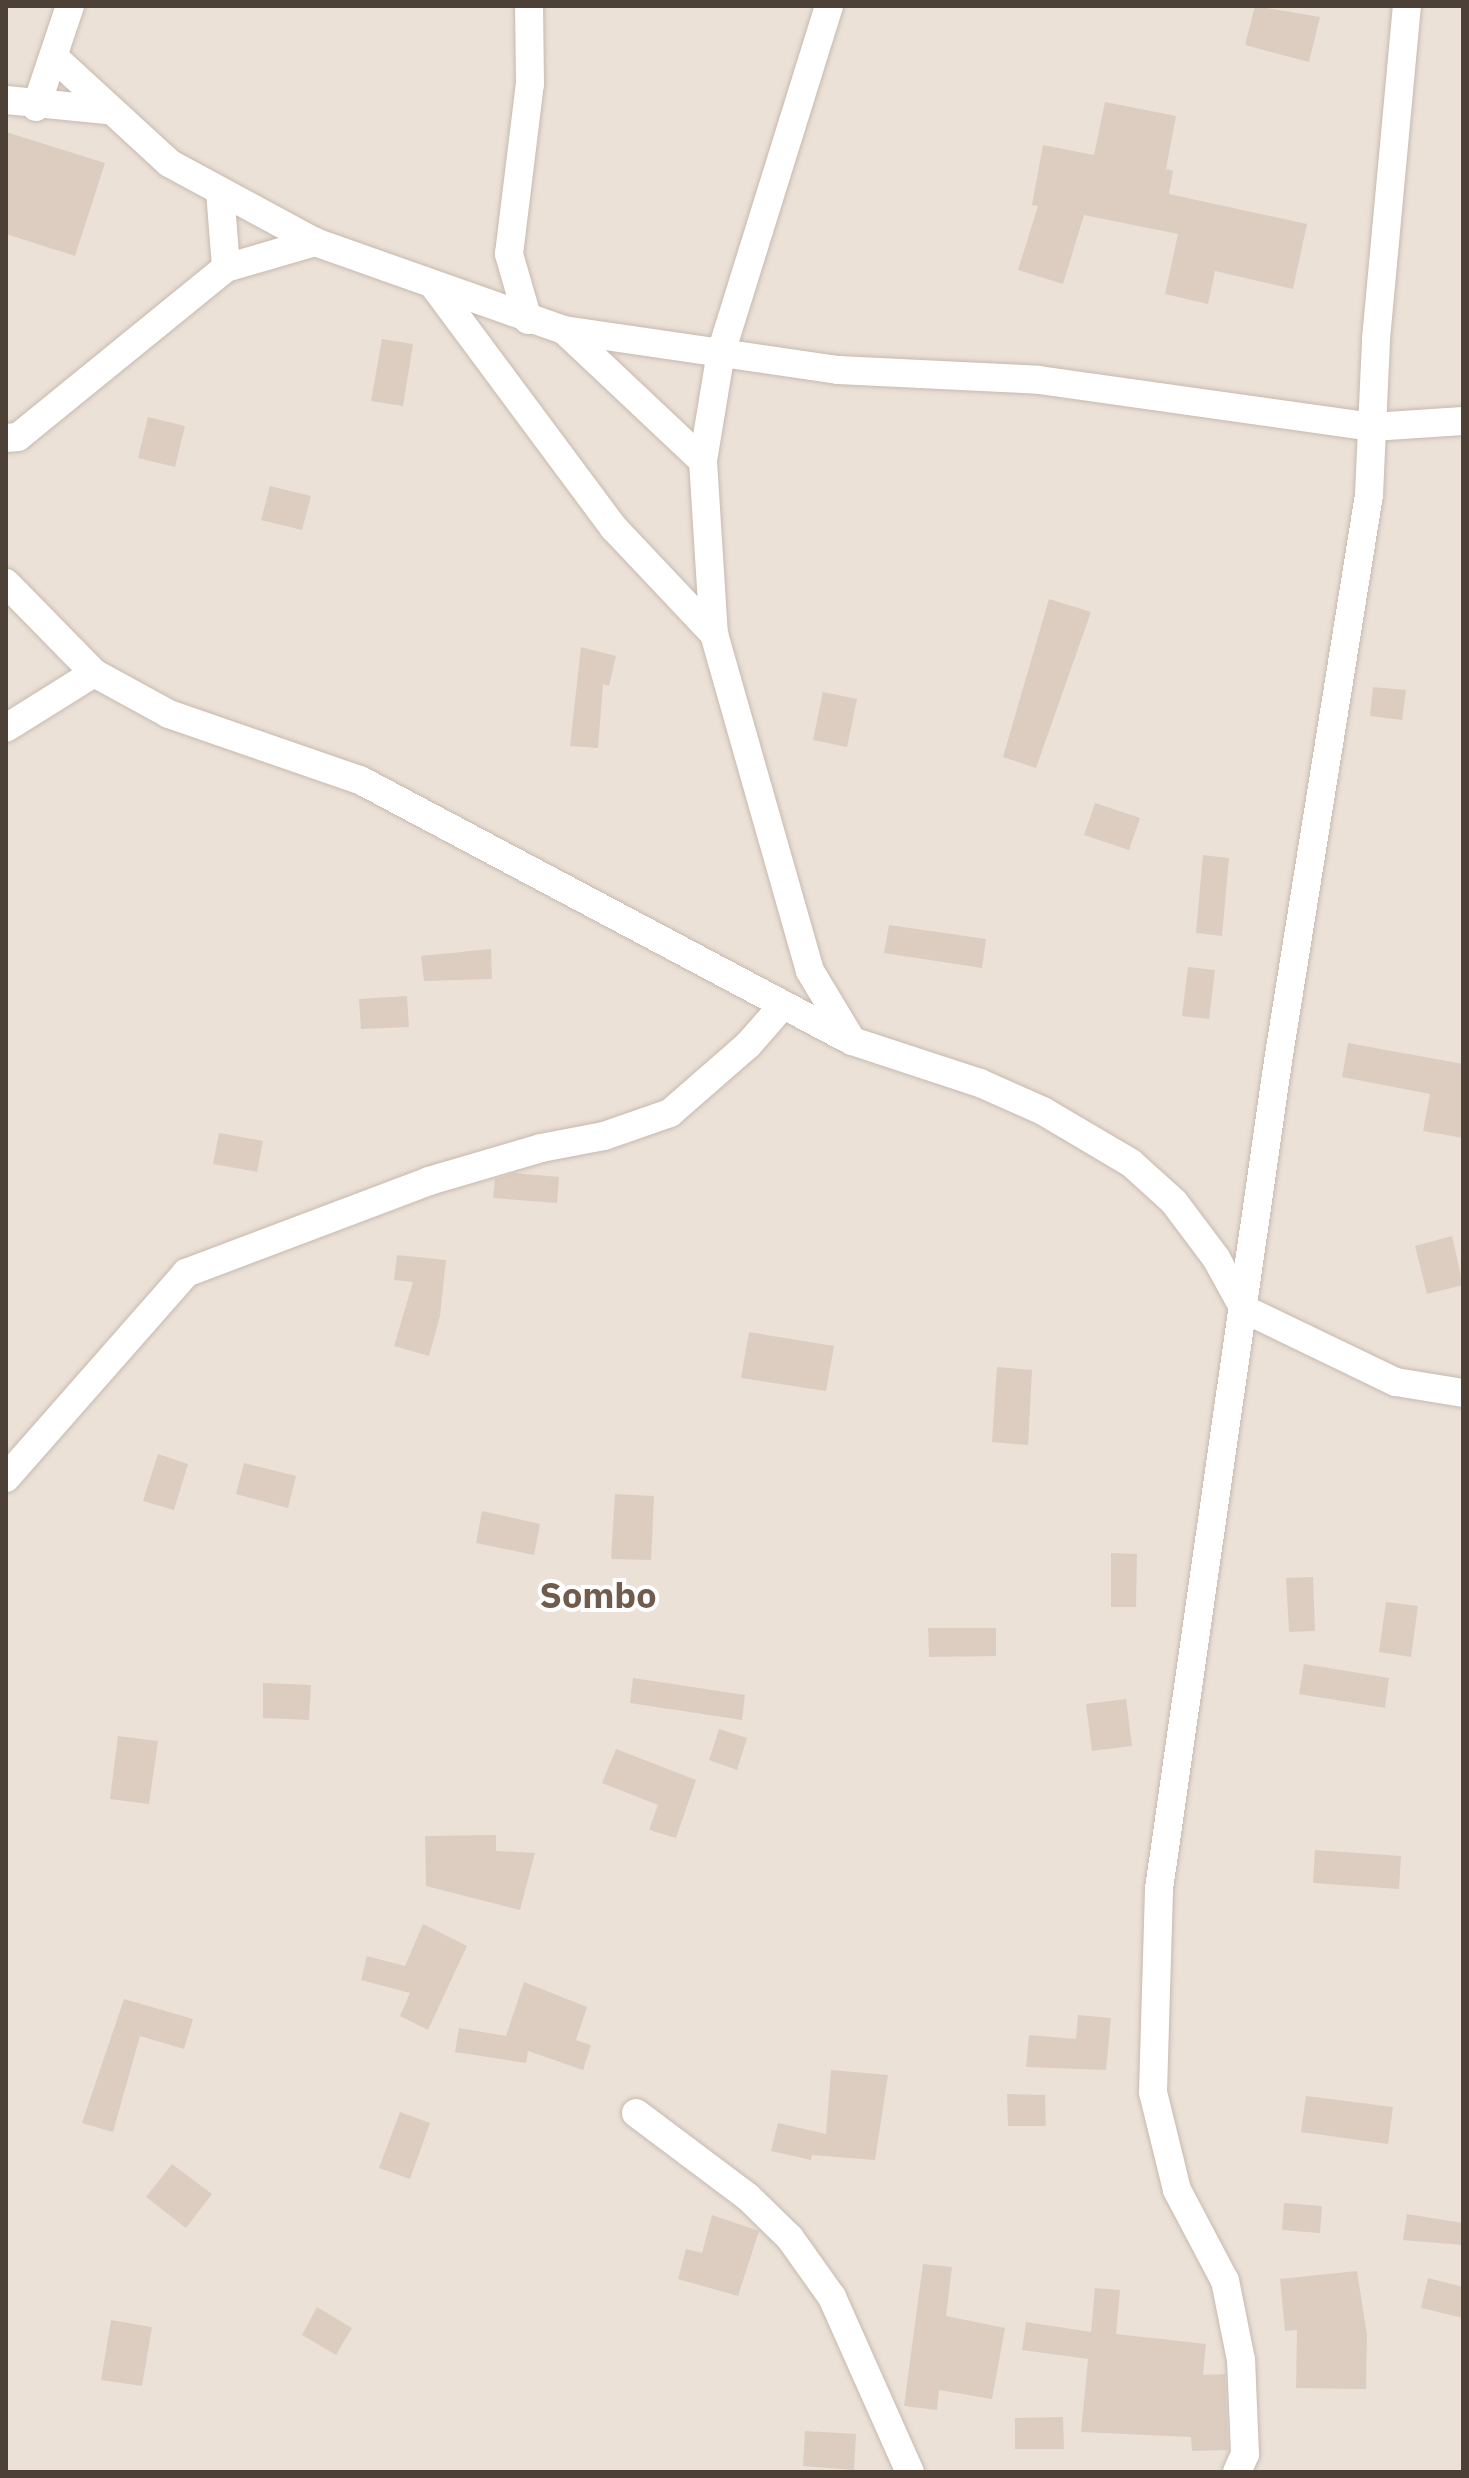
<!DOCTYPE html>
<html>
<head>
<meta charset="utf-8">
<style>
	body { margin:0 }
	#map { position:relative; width:1469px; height:2478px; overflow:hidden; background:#f7f1ea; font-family:"IBM Plex Sans",sans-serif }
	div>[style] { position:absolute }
	.residential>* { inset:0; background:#ebe1d7 }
	.building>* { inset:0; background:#ddcdc1 }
	.roads { filter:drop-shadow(0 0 2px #c7b9ae) drop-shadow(0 0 2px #c7b9ae) }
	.street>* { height:28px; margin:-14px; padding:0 14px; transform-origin:14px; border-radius:14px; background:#fff }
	span { translate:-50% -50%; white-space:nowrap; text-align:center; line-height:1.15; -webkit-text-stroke:8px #fff; paint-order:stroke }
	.district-label { font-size:36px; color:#705b4d; font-weight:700 }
	.frame { position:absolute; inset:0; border:8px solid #4c4037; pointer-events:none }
</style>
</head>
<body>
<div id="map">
	<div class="residential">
		<i style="clip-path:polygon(6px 6px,1463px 6px,1463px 2472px,6px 2472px)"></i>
	</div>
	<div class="building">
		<i style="clip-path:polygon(1255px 6px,1320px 17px,1309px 62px,1245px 45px)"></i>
		<i style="clip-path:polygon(1105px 102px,1176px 116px,1166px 169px,1173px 171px,1169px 194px,1307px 224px,1293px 289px,1215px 271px,1208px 304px,1165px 294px,1178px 234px,1084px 215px,1063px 284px,1018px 270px,1038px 206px,1032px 205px,1043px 145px,1094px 155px)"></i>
		<i style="clip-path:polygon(6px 132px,105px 163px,75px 256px,6px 234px)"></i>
		<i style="clip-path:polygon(382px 339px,413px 344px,403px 406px,371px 401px)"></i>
		<i style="clip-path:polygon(148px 417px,185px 426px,175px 467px,138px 458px)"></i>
		<i style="clip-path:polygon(270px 486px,311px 496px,302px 530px,261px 520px)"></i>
		<i style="clip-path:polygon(1049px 599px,1091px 612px,1036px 768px,1003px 757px)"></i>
		<i style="clip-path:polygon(581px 647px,616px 656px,609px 686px,603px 684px,598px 748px,570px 746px)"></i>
		<i style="clip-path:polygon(1373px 687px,1406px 690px,1402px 720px,1370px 716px)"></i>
		<i style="clip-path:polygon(823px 692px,857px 699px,847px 747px,813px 740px)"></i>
		<i style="clip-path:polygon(1095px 803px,1140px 818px,1129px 850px,1084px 835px)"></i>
		<i style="clip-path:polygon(1203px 855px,1229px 858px,1222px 936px,1196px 933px)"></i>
		<i style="clip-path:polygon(889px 925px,986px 939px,982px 968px,884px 953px)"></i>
		<i style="clip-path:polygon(491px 949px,492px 979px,424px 981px,421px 956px)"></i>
		<i style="clip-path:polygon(1188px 967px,1215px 970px,1209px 1019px,1182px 1016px)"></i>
		<i style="clip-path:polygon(407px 996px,409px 1027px,361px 1029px,359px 999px)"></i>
		<i style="clip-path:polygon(1348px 1043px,1463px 1064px,1463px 1138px,1423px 1131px,1430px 1094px,1342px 1077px)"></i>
		<i style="clip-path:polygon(219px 1133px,263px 1141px,257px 1172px,213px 1164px)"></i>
		<i style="clip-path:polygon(515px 1173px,559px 1177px,557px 1203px,493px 1198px,495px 1179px)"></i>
		<i style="clip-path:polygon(1452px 1236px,1463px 1285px,1427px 1294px,1415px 1246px)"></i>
		<i style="clip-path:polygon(397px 1255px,446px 1260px,440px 1316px,429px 1356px,394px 1346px,413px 1282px,394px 1280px)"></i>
		<i style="clip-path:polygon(749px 1332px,834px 1346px,826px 1391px,741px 1378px)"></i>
		<i style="clip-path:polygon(997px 1367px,1032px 1370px,1028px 1445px,992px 1442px)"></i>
		<i style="clip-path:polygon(158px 1454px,188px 1464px,174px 1510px,143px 1501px)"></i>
		<i style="clip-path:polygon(244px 1463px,296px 1476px,288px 1508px,236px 1494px)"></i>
		<i style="clip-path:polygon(615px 1494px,654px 1496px,651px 1560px,611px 1559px)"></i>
		<i style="clip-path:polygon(482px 1511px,540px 1524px,534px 1555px,476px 1543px)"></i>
		<i style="clip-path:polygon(1111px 1553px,1137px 1554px,1136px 1607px,1111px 1607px)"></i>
		<i style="clip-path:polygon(1313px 1577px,1315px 1631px,1289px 1632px,1286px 1578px)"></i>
		<i style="clip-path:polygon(1386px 1602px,1418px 1606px,1411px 1657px,1379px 1652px)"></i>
		<i style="clip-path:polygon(928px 1628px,996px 1628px,996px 1656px,929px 1657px)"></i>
		<i style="clip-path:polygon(1304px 1664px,1389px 1678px,1385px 1708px,1299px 1694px)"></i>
		<i style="clip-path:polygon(633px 1678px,745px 1695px,742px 1720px,630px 1703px)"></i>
		<i style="clip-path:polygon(263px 1683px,311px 1685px,309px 1720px,263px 1718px)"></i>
		<i style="clip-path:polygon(1126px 1699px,1132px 1746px,1092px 1751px,1086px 1704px)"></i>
		<i style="clip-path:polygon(719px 1729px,747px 1738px,737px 1770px,709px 1760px)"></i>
		<i style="clip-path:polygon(118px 1736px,158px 1741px,149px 1804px,110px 1799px)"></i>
		<i style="clip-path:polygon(616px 1749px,696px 1780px,676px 1838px,649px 1830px,658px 1805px,602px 1783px)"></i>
		<i style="clip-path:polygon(496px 1835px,496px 1851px,535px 1853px,520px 1910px,426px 1886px,425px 1836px)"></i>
		<i style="clip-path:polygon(1315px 1850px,1401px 1856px,1399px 1889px,1313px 1883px)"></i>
		<i style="clip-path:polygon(423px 1924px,467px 1946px,428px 2030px,400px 2016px,410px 1993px,361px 1980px,367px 1956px,405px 1966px)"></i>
		<i style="clip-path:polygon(524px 1982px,587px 2007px,576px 2040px,591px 2045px,583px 2070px,528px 2051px,526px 2063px,455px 2052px,459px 2028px,506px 2036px)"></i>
		<i style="clip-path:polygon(124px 1999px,193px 2019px,184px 2049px,140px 2036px,113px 2132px,82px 2123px)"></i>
		<i style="clip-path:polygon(1078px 2015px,1111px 2018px,1106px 2070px,1026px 2067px,1029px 2035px,1076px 2039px)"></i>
		<i style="clip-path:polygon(831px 2070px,888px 2075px,875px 2160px,812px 2155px,811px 2160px,771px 2151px,778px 2123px,826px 2134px)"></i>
		<i style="clip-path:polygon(1007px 2094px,1045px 2095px,1046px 2126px,1008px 2126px)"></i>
		<i style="clip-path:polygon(1306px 2096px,1393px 2107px,1388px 2144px,1301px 2132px)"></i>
		<i style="clip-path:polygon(400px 2112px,430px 2123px,410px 2179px,379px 2168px)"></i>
		<i style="clip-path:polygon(172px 2164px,212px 2194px,186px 2228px,146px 2197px)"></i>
		<i style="clip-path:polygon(1284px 2203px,1322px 2206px,1320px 2233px,1282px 2230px)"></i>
		<i style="clip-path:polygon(1407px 2214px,1463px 2223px,1463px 2245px,1403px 2240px)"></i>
		<i style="clip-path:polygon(712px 2215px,759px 2231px,738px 2296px,678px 2279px,686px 2249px,702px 2253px)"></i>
		<i style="clip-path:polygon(923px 2264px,952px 2267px,946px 2316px,1005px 2328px,992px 2399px,939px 2390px,937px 2410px,904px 2406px)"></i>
		<i style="clip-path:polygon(1357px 2271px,1367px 2335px,1366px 2389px,1296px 2388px,1297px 2330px,1285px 2331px,1280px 2279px)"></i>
		<i style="clip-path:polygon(1428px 2278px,1463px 2287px,1463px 2318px,1421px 2308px)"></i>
		<i style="clip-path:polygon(1095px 2288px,1120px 2290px,1116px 2334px,1206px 2344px,1203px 2375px,1225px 2374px,1228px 2450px,1192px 2451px,1191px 2437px,1081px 2432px,1088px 2359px,1022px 2350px,1026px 2322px,1091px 2332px)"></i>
		<i style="clip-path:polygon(317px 2307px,352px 2328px,336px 2355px,302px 2335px)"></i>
		<i style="clip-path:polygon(111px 2320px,152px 2327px,142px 2386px,101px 2380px)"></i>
		<i style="clip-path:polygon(1063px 2417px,1064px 2449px,1015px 2449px,1015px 2418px)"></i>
		<i style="clip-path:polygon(805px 2431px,856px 2434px,854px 2470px,803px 2466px)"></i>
	</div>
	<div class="roads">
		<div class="street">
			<i style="left:829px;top:6px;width:362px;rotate:107.3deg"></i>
			<i style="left:721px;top:352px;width:110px;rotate:99.4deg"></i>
			<i style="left:703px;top:461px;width:173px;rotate:86.4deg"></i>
			<i style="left:714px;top:634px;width:350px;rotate:74.1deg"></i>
			<i style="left:810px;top:971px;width:82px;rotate:59deg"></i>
			<i style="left:852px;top:1041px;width:135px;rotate:18.2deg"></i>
			<i style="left:980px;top:1083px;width:69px;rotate:24deg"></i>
			<i style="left:1043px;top:1111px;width:102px;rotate:30.6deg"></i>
			<i style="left:1131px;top:1163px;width:58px;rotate:42.2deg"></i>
			<i style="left:1174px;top:1202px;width:70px;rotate:53.1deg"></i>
			<i style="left:1216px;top:1258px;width:58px;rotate:61.2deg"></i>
			<i style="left:1244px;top:1309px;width:169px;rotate:25.7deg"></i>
			<i style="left:1396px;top:1382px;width:68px;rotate:9.3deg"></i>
			<i style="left:55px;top:58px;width:155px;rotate:42.6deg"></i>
			<i style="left:169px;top:163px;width:166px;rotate:28.4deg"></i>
			<i style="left:315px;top:242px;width:264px;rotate:19.5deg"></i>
			<i style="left:564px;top:330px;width:277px;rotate:8.3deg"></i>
			<i style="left:838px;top:370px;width:201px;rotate:2.8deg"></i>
			<i style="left:1039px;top:380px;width:336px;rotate:8deg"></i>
			<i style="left:1372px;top:427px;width:91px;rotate:-3.8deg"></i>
			<i style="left:6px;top:100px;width:101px;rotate:5.7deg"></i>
			<i style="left:36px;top:107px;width:107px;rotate:-71.4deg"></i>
			<i style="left:220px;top:191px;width:77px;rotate:85.5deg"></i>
			<i style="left:434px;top:286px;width:302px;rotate:53.4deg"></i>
			<i style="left:614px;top:528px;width:146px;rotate:46.7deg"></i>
			<i style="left:528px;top:320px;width:69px;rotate:-106.1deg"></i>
			<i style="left:509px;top:254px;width:171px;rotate:-83deg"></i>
			<i style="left:530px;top:84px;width:78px;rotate:-90.7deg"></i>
			<i style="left:564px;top:330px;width:191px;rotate:43.3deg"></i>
			<i style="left:6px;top:438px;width:12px;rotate:-5deg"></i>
			<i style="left:18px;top:437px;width:268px;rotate:-39.1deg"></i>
			<i style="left:226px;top:268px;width:93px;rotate:-16.3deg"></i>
			<i style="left:6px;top:583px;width:126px;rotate:45.6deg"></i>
			<i style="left:94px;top:673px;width:85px;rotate:28.7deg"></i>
			<i style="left:169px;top:714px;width:202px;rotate:19.1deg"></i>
			<i style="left:360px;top:780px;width:550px;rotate:27.96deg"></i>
			<i style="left:6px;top:728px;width:104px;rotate:-32deg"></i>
			<i style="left:6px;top:1478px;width:273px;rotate:-48.7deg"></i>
			<i style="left:186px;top:1273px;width:260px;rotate:-20.7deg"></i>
			<i style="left:429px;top:1181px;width:117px;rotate:-16.4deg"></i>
			<i style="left:541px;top:1148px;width:64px;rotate:-10.8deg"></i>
			<i style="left:604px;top:1136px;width:70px;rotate:-19.2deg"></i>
			<i style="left:670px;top:1113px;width:103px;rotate:-41.1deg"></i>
			<i style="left:748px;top:1045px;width:53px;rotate:-48.8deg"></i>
			<i style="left:636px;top:2113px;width:140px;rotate:36.9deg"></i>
			<i style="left:748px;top:2197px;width:59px;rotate:44.3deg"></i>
			<i style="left:790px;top:2238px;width:72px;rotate:54.6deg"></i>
			<i style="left:832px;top:2297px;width:192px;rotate:66deg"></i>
			<i style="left:1237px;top:2472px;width:20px;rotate:-66deg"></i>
			<i style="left:1245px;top:2454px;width:94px;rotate:-92.4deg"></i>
			<i style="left:1241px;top:2360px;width:81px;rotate:-101.4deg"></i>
			<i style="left:1225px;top:2281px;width:103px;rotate:-117.8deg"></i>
			<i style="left:1177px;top:2190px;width:101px;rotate:-103.8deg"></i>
			<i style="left:1153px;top:2092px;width:203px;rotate:-88.3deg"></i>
			<i style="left:1159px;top:1889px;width:837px;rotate:-81.82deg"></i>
			<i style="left:1278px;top:1061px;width:573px;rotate:-80.87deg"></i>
			<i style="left:1369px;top:495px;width:156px;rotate:-87.4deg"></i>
			<i style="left:1376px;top:339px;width:334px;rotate:-84.7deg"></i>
		</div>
	</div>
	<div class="district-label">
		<span style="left:598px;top:1595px">Sombo</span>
	</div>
	<div class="frame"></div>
</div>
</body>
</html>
